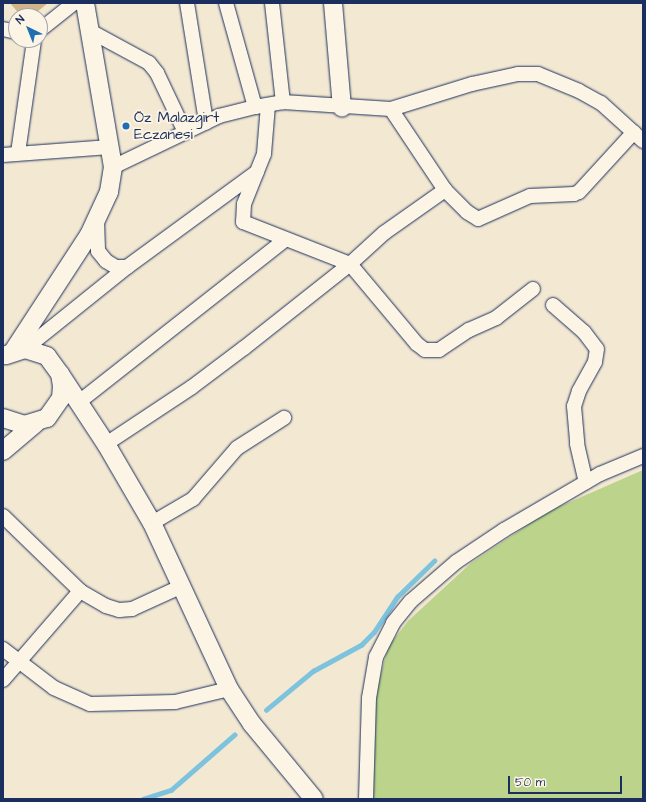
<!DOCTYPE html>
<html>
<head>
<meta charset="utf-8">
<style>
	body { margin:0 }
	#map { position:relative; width:646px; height:802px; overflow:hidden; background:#f3e8d2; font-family:"Architects Daughter",sans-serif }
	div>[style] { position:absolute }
	.green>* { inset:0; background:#bbd38a }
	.stream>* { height:4.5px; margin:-2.25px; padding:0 2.25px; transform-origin:2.25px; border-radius:2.25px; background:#7dc3de }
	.building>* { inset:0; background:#d1b586 }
	.roads { filter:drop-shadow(0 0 1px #1b2f5e) drop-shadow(0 0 1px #1b2f5e) }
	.minor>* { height:14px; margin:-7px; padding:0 7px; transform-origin:7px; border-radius:7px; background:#fcf5e5 }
	.tertiary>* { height:18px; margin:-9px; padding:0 9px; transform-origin:9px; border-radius:9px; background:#fcf5e5 }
	.dots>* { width:11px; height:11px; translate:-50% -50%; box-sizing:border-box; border:2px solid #fcf5e5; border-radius:50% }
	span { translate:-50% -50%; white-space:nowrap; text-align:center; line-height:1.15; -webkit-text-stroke:3.5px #fcf5e5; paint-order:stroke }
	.poi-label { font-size:15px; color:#1b2f5e }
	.left { translate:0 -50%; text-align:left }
	.frame { position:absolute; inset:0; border:4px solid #1b2f5e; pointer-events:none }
	.north { position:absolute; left:8px; top:8px; width:40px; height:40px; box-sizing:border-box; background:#fcf5e5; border:1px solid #a2a6af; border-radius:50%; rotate:317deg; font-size:11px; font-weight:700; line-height:16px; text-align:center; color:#1b2f5e }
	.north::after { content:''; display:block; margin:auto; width:14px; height:18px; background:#1f6fb2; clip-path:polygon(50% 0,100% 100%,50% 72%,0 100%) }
	.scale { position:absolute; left:508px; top:776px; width:114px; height:18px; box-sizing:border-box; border:2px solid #1b2f5e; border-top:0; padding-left:5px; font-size:12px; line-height:14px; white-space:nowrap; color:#1b2f5e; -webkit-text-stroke:3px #fcf5e5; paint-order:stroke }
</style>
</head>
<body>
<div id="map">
	<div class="green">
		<i style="clip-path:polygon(643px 470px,643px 799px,373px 799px,374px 701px,388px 647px,408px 621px,471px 563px,547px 512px)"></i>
	</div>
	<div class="stream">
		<i style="left:266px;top:710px;width:61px;rotate:-39.7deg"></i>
		<i style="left:313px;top:671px;width:55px;rotate:-28.4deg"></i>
		<i style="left:361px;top:645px;width:18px;rotate:-45deg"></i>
		<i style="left:374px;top:632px;width:42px;rotate:-56.7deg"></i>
		<i style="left:397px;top:597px;width:52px;rotate:-44.2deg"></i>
		<i style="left:143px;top:799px;width:29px;rotate:-18deg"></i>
		<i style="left:171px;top:790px;width:84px;rotate:-41.1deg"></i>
	</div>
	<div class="building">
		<i style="clip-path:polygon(10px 3px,48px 3px,32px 16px,21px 16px)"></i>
	</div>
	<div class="roads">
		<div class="minor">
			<i style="left:187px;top:3px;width:121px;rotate:80.9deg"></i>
			<i style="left:226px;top:3px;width:108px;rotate:74.4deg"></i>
			<i style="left:272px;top:3px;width:100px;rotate:83.7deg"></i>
			<i style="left:3px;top:29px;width:13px;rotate:13deg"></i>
			<i style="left:40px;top:30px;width:43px;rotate:-38.5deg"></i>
			<i style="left:90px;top:31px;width:67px;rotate:28.5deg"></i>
			<i style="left:149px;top:63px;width:13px;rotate:51deg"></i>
			<i style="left:157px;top:73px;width:65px;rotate:64.6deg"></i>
			<i style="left:268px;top:105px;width:49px;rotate:94.7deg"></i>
			<i style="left:264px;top:154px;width:54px;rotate:111.8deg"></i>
			<i style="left:244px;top:204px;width:18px;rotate:93deg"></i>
			<i style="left:243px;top:222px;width:115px;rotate:21.4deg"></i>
			<i style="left:350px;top:264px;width:104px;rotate:50.1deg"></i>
			<i style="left:417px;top:344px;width:10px;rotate:37deg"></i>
			<i style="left:425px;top:350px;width:14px"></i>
			<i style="left:439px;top:350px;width:36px;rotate:-34deg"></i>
			<i style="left:469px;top:330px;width:30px;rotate:-24deg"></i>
			<i style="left:496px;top:318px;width:47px;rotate:-38.1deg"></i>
			<i style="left:18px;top:153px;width:114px;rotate:-81.9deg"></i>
			<i style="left:3px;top:155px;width:107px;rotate:-4.3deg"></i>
			<i style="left:113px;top:167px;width:118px;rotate:-25.7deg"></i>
			<i style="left:219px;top:116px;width:37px;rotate:-14deg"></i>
			<i style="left:255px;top:107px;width:28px;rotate:-10deg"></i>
			<i style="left:283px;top:102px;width:108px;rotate:3.7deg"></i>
			<i style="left:391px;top:109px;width:85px;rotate:-17.2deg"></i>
			<i style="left:472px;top:84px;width:47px;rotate:-12.3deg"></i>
			<i style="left:518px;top:74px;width:20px"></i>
			<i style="left:538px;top:74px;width:44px;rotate:22.5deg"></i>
			<i style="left:579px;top:91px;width:25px;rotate:29deg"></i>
			<i style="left:601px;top:103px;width:57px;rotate:42.1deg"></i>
			<i style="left:445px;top:190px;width:31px;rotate:45deg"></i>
			<i style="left:467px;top:212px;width:13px;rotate:32deg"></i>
			<i style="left:478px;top:219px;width:57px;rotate:-23.9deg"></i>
			<i style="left:530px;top:196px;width:44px;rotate:-2.6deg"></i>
			<i style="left:574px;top:194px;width:5px;rotate:-22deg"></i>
			<i style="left:579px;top:192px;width:81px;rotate:-47.5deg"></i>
			<i style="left:97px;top:221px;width:30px;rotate:88deg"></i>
			<i style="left:98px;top:251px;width:13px;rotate:51deg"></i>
			<i style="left:106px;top:261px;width:12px;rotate:31deg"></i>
			<i style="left:116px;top:267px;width:11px"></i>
			<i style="left:553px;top:305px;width:41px;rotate:41.1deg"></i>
			<i style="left:584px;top:332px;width:21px;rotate:53deg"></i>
			<i style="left:597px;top:349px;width:13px;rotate:99deg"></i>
			<i style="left:595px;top:362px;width:33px;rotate:119deg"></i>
			<i style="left:579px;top:391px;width:16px;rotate:108deg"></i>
			<i style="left:574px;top:406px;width:38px;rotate:85deg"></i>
			<i style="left:577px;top:444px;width:39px;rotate:77deg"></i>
			<i style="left:25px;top:349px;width:131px;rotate:-38.8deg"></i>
			<i style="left:127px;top:267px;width:161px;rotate:-36.2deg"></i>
			<i style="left:79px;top:402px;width:263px;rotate:-38.2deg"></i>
			<i style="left:106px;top:444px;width:103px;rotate:-33.5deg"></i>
			<i style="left:192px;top:387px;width:65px;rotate:-36.9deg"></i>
			<i style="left:244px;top:348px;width:135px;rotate:-38.4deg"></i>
			<i style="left:350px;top:264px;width:46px;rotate:-42.4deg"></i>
			<i style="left:384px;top:233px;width:75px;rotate:-35.2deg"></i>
			<i style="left:445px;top:190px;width:97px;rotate:-123.7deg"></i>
			<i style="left:3px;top:516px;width:107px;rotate:44.2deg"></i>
			<i style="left:80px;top:591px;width:30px;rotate:30deg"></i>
			<i style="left:106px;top:606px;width:14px;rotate:17deg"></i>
			<i style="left:119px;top:610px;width:13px;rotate:-4deg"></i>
			<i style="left:132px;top:609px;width:55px;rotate:-24.7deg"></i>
			<i style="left:152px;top:523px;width:48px;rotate:-30.3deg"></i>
			<i style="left:193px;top:499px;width:67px;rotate:-49.2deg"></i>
			<i style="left:237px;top:448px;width:56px;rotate:-32.6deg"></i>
			<i style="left:3px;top:649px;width:64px;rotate:37.4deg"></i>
			<i style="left:54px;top:688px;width:39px;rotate:24deg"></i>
			<i style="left:90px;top:704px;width:85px;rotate:-1.3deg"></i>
			<i style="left:175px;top:702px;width:56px;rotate:-13.5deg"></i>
			<i style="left:3px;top:680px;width:118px;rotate:-49.1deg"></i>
			<i style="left:366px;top:799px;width:101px;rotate:-88.3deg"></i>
			<i style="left:369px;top:698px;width:42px;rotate:-80.3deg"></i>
			<i style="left:376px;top:657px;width:38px;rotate:-63deg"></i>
			<i style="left:393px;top:623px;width:28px;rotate:-51deg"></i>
			<i style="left:411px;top:601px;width:60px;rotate:-40.9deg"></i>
			<i style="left:456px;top:562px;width:58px;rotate:-33.7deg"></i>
			<i style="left:504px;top:530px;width:111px;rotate:-30.3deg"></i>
			<i style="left:600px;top:474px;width:47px;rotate:-22.7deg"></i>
		</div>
		<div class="tertiary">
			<i style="left:333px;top:3px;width:105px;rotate:85.1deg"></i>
			<i style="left:14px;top:350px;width:137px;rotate:-56.9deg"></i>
			<i style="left:89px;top:235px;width:47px;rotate:-65.1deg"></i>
			<i style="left:109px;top:192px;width:25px;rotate:-81deg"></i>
			<i style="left:113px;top:167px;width:166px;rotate:-99.7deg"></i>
			<i style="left:60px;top:374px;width:84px;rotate:56.7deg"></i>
			<i style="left:106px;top:444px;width:91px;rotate:59.8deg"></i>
			<i style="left:152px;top:523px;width:183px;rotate:65.1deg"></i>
			<i style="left:229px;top:689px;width:42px;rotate:56.7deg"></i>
			<i style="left:252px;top:724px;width:97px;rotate:50.4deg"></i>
			<i style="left:3px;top:418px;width:22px;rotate:18deg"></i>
			<i style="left:24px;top:425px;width:24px;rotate:-17deg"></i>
			<i style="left:47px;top:418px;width:24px;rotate:-55deg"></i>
			<i style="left:61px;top:398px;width:12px;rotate:-85deg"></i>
			<i style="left:62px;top:386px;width:12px;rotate:-99deg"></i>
			<i style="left:60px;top:374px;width:22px;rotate:-126deg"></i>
			<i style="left:47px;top:356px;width:23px;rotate:-162deg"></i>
			<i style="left:25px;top:349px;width:20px;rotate:162deg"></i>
			<i style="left:3px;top:451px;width:43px;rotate:-40.3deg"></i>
		</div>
	</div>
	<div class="dots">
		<i style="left:126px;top:126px;background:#1f6fb2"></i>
	</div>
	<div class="poi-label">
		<span class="left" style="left:134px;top:126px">Öz Malazgirt<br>Eczanesi</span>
	</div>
	<div class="frame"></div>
	<div class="north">N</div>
	<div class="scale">50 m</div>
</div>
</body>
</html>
